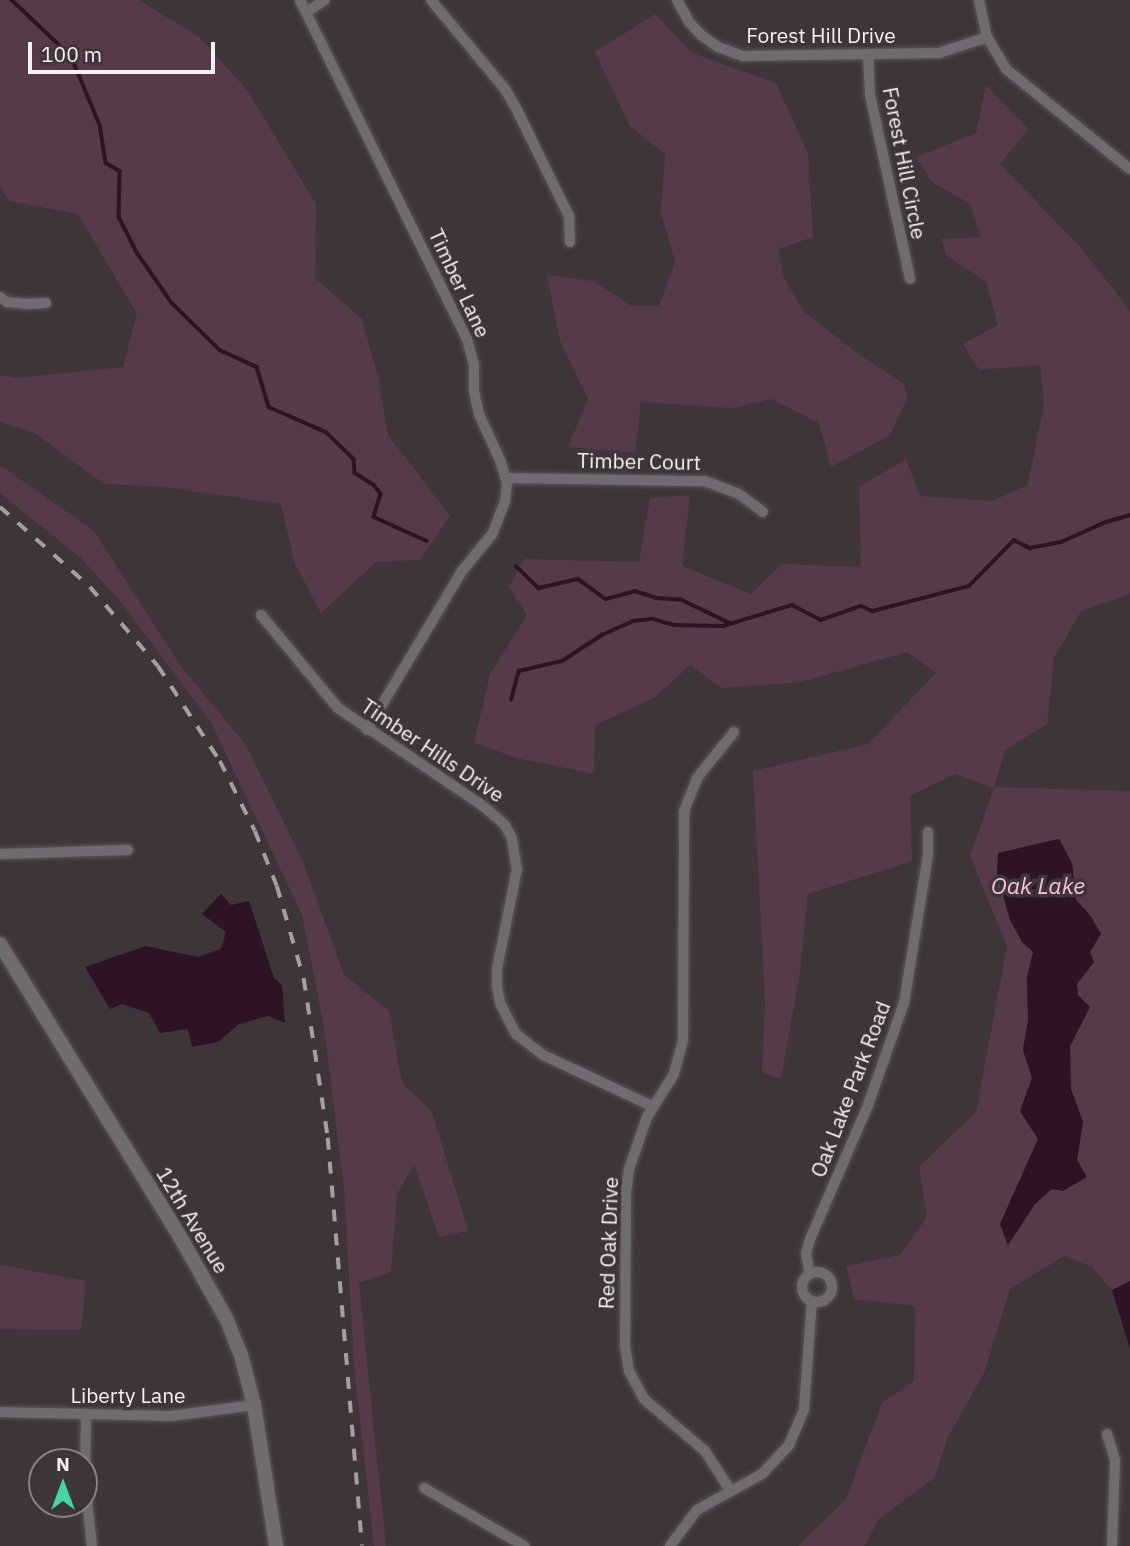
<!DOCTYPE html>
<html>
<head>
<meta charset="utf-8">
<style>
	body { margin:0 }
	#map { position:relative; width:1130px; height:1546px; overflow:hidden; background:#3e3539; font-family:"IBM Plex Sans",sans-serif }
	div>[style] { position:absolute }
	.green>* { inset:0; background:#563a4a }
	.water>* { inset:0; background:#2d1323 }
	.stream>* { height:3.5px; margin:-1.75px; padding:0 1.75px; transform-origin:1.75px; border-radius:1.75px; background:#2d1323 }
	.roads { filter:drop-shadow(0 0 2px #5b5357) drop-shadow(0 0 2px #5b5357) }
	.minor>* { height:10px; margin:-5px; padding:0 5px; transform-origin:5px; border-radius:5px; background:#706b6e }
	.minor>.ring { margin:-5px; padding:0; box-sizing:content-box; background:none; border:10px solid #706b6e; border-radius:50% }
	.tertiary>* { height:14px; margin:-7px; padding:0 7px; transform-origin:7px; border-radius:7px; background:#706b6e }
	.rail>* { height:3.5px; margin-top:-1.75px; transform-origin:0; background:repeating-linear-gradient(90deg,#a69ea2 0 12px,transparent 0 24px) }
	span { translate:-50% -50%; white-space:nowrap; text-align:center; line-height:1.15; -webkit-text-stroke:7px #3e3539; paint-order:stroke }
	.street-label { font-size:21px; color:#f6f0f3 }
	.water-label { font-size:23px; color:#fbbfe0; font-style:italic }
	.north { position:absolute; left:28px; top:1448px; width:70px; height:70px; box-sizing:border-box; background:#3e3539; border:2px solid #888083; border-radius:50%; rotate:0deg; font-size:19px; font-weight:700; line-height:28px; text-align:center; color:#f6f0f3 }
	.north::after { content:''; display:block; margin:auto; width:24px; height:32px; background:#44d4a0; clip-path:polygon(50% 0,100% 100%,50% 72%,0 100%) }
	.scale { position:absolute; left:28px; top:42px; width:187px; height:32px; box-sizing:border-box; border:4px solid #f6f0f3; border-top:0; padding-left:9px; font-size:21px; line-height:24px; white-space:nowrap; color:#f6f0f3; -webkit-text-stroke:5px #3e3539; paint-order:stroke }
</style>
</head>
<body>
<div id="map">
	<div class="green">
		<i style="clip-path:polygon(0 0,139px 0,199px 37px,247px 90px,316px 204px,315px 278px,362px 319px,378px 377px,388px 435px,450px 516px,420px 560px,376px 562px,321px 613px,295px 564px,281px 504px,165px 487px,104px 484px,35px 433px,0 422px,0 375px,17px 378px,123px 367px,137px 314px,78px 214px,9px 201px,0 186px)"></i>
		<i style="clip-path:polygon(655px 14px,692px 53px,776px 83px,808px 154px,813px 237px,778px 249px,784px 278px,804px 312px,857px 353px,904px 384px,907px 399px,890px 435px,831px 467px,819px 423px,772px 399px,733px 408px,641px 402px,635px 453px,568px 447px,588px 399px,560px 341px,547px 275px,593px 281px,632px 306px,659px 306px,675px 262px,661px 212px,665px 154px,630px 126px,595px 52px)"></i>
		<i style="clip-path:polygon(evenodd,986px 85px,1028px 129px,1000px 164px,1082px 249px,1130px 311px,1130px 594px,1081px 611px,1054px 658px,1047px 724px,1005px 750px,994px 787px,1130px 791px,1130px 1281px,1112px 1290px,1092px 1267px,1064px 1256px,1010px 1289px,984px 1373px,948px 1437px,935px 1477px,879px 1519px,864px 1546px,798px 1546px,846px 1499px,882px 1403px,914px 1381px,915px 1306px,854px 1299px,846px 1266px,900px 1255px,927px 1217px,919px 1167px,976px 1112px,1007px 946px,970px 856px,994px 788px,955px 774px,910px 796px,912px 861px,808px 894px,800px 971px,781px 1079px,762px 1072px,765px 1002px,753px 771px,868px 744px,936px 673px,907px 652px,801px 682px,721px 688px,690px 665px,654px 698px,595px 725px,594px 774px,517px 758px,474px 743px,490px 674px,527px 615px,509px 587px,524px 559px,639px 562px,650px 498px,690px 495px,682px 566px,751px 594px,782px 564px,861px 567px,859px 487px,906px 459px,920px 496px,992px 501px,1028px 485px,1044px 403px,1040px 365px,979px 370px,963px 344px,998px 325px,986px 282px,947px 256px,941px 239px,981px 237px,970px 204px,932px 182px,916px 157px,976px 133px,986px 85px,1059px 839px,1072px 863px,1076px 900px,1090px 915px,1090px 952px,1094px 962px,1077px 984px,1078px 995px,1090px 1007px,1070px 1046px,1071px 1089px,1083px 1122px,1077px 1160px,1035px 1204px,1008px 1245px,1000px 1224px,1038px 1139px,1020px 1111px,1032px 1078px,1023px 1050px,1028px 1020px,1027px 977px,1033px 951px,1022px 942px,997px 874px,998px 853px,1059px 839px)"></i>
		<i style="clip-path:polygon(0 465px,94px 531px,182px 668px,246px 745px,304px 864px,344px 975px,389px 1011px,402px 1083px,432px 1112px,468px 1231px,439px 1237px,414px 1165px,397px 1194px,391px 1272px,359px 1283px,386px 1546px,374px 1546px,354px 1367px,344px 1188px,324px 1027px,302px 915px,211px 722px,121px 602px,81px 558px,0 493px)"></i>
		<i style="clip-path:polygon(0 1265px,86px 1281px,81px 1330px,0 1329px)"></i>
	</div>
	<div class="water">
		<i style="clip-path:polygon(1059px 839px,1072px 863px,1076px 900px,1090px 915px,1101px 934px,1090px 952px,1094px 962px,1077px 984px,1078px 995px,1090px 1007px,1070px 1046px,1071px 1089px,1083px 1122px,1077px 1160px,1087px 1177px,1063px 1191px,1052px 1189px,1035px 1204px,1008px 1245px,1000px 1224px,1038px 1139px,1020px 1111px,1032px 1078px,1023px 1050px,1028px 1020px,1027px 977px,1033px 952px,1022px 942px,1010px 920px,997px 874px,998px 853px)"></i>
		<i style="clip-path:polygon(221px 894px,231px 905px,249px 901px,274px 978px,282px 985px,285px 1023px,268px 1016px,239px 1024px,218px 1042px,192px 1047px,188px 1029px,160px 1033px,149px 1013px,122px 1004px,110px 1009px,85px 967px,146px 946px,198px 957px,221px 949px,226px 932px,202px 914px)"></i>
		<i style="clip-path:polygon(1130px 1281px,1130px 1349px,1112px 1290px)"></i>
	</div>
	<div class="stream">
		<i style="left:12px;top:0;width:81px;rotate:43.5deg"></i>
		<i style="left:71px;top:56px;width:75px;rotate:67.2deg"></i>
		<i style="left:100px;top:125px;width:38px;rotate:81deg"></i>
		<i style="left:106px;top:163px;width:16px;rotate:30deg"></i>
		<i style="left:120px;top:171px;width:46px;rotate:91.2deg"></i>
		<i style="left:119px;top:217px;width:38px;rotate:63deg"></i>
		<i style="left:136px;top:251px;width:63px;rotate:55.3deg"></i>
		<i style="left:172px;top:303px;width:67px;rotate:44.4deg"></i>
		<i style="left:220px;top:350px;width:41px;rotate:24.7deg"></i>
		<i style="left:257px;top:367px;width:42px;rotate:73.3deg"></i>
		<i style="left:269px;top:407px;width:62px;rotate:23.7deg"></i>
		<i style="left:326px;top:432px;width:39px;rotate:44deg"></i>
		<i style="left:354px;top:459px;width:14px;rotate:86deg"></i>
		<i style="left:355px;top:473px;width:22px;rotate:32deg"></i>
		<i style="left:374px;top:485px;width:11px;rotate:52deg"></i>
		<i style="left:381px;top:494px;width:24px;rotate:107deg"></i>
		<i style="left:374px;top:517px;width:58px;rotate:24.4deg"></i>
		<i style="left:516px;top:566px;width:32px;rotate:44deg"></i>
		<i style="left:539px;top:588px;width:40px;rotate:-13deg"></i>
		<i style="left:578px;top:579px;width:34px;rotate:36deg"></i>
		<i style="left:606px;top:599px;width:30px;rotate:-15deg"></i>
		<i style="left:635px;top:591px;width:22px;rotate:18deg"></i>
		<i style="left:656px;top:598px;width:26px;rotate:4deg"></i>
		<i style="left:682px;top:600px;width:53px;rotate:25.6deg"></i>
		<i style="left:511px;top:700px;width:30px;rotate:-75deg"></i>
		<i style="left:519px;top:671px;width:44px;rotate:-13.1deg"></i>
		<i style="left:562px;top:661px;width:48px;rotate:-33deg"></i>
		<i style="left:602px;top:635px;width:34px;rotate:-24deg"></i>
		<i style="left:633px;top:621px;width:20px;rotate:-6deg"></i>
		<i style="left:653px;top:619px;width:22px;rotate:16deg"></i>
		<i style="left:674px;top:625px;width:49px;rotate:1.2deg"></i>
		<i style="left:723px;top:626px;width:72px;rotate:-16.9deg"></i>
		<i style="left:792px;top:605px;width:33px;rotate:27deg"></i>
		<i style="left:821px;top:620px;width:42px;rotate:-19.3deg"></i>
		<i style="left:861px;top:606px;width:13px;rotate:23deg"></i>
		<i style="left:873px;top:611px;width:99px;rotate:-14.6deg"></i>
		<i style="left:969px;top:586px;width:64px;rotate:-45.6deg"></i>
		<i style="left:1014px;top:540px;width:18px;rotate:27deg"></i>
		<i style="left:1030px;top:548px;width:32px;rotate:-11deg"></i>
		<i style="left:1061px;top:542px;width:49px;rotate:-24deg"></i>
		<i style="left:1106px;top:522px;width:25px;rotate:-16deg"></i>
	</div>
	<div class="roads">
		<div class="minor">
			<i style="left:300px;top:0;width:378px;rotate:63.8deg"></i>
			<i style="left:467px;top:339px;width:28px;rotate:75deg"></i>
			<i style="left:474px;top:366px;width:25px;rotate:90deg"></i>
			<i style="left:474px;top:391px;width:24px;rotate:78deg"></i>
			<i style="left:479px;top:414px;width:51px;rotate:65.5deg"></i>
			<i style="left:500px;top:460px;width:24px;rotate:73deg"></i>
			<i style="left:507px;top:483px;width:18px;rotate:96deg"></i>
			<i style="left:505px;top:501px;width:34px;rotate:111deg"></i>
			<i style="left:493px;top:533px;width:49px;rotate:129.2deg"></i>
			<i style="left:462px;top:571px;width:185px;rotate:120.9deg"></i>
			<i style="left:431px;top:0;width:116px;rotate:50.3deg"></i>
			<i style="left:505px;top:89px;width:20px;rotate:60deg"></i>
			<i style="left:515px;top:106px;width:123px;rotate:63.9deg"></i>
			<i style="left:569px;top:216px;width:26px;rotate:88deg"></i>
			<i style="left:677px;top:0;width:25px;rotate:61deg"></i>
			<i style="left:689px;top:22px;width:18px;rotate:47deg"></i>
			<i style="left:701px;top:35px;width:21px;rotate:35deg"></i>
			<i style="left:718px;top:47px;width:27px;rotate:20deg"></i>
			<i style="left:743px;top:56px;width:196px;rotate:-0.9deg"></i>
			<i style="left:939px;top:53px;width:51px;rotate:-18.4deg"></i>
			<i style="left:979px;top:0;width:38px;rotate:78deg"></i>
			<i style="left:987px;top:37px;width:37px;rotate:59deg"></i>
			<i style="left:1006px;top:69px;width:159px;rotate:38.9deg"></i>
			<i style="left:308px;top:11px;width:20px;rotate:-33deg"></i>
			<i style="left:868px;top:54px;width:41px;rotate:87.2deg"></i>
			<i style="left:870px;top:95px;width:188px;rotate:77.7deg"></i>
			<i style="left:0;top:297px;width:9px;rotate:36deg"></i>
			<i style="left:7px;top:302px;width:20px;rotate:6deg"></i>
			<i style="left:27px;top:304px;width:19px;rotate:-3deg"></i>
			<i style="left:506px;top:478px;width:199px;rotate:0.9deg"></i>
			<i style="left:705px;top:481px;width:36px;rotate:21deg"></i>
			<i style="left:739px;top:494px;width:30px;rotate:37deg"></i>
			<i style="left:261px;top:615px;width:121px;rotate:50.4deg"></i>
			<i style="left:338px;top:708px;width:174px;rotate:34deg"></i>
			<i style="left:482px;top:805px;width:30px;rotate:41deg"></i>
			<i style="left:505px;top:825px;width:16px;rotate:63deg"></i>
			<i style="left:512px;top:839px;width:30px;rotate:81deg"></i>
			<i style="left:517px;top:869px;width:102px;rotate:101.3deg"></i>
			<i style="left:497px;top:969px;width:17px;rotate:90deg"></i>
			<i style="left:497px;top:986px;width:17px;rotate:80deg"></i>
			<i style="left:500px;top:1003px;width:35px;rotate:63deg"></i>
			<i style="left:516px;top:1034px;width:34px;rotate:38deg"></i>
			<i style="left:543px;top:1055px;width:120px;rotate:25.1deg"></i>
			<i style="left:0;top:854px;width:128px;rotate:-1.8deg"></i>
			<i class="ring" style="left:802px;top:1272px;width:20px;height:20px"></i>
			<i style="left:810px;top:1274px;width:21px;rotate:-101deg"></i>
			<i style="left:806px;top:1253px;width:17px;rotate:-73deg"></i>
			<i style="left:811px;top:1237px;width:144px;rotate:-66.6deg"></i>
			<i style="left:868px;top:1105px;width:108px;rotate:-70.6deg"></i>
			<i style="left:904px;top:1003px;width:151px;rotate:-80.8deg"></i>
			<i style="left:928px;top:854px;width:22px;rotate:-90deg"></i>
			<i style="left:0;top:1412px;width:171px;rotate:1.3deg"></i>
			<i style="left:171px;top:1416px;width:84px;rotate:-7.5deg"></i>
			<i style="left:86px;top:1415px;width:68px;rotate:90.8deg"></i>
			<i style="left:85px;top:1483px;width:63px;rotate:83.7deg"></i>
			<i style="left:1107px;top:1434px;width:28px;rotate:73deg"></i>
			<i style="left:1115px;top:1461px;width:85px;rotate:92deg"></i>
			<i style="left:424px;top:1488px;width:116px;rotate:30.1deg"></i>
			<i style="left:730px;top:1490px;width:46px;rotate:-122.7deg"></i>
			<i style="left:705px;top:1451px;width:80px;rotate:-139.6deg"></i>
			<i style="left:644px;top:1399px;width:32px;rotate:-118deg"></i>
			<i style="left:629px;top:1371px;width:26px;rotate:-99deg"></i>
			<i style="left:625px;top:1345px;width:152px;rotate:-89.6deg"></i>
			<i style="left:626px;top:1193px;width:24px;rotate:-83deg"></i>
			<i style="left:629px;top:1169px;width:55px;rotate:-70.9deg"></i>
			<i style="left:647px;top:1117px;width:51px;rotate:-57.9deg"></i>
			<i style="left:674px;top:1074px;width:35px;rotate:-75deg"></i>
			<i style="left:683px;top:1040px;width:229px;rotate:-89.7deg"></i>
			<i style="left:684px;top:811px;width:35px;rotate:-68deg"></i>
			<i style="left:697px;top:778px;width:59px;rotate:-51.2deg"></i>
			<i style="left:670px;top:1546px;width:45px;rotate:-53.1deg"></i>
			<i style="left:697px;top:1510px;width:74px;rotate:-29deg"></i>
			<i style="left:762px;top:1474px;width:40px;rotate:-47deg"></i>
			<i style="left:789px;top:1445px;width:39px;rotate:-67deg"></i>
			<i style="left:804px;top:1409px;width:108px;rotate:-85.8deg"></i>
		</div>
		<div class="tertiary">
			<i style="left:0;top:944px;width:342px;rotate:58.4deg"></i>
			<i style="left:179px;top:1235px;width:95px;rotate:60.5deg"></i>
			<i style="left:226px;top:1318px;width:40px;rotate:68deg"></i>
			<i style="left:241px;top:1355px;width:52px;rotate:75.4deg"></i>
			<i style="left:254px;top:1405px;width:143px;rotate:81.1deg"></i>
		</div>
	</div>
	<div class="rail">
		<i style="left:0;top:507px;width:120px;rotate:41.6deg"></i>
		<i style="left:90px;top:587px;width:104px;rotate:49.3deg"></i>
		<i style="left:158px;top:666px;width:113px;rotate:56.9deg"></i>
		<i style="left:220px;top:761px;width:78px;rotate:63.4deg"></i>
		<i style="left:255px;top:831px;width:59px;rotate:68.2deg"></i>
		<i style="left:277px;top:886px;width:97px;rotate:73.8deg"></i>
		<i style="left:304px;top:979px;width:161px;rotate:81.4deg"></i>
		<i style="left:328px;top:1138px;width:409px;rotate:85.2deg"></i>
	</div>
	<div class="street-label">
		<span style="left:821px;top:35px">Forest Hill Drive</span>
		<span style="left:905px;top:163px;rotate:79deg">Forest Hill Circle</span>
		<span style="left:460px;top:283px;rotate:65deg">Timber Lane</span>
		<span style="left:639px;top:461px;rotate:1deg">Timber Court</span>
		<span style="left:433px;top:750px;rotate:34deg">Timber Hills Drive</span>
		<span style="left:850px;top:1089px;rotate:-69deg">Oak Lake Park Road</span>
		<span style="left:193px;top:1220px;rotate:59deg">12th Avenue</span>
		<span style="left:608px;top:1243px;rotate:-88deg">Red Oak Drive</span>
		<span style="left:128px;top:1395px">Liberty Lane</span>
	</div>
	<div class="water-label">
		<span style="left:1038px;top:885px">Oak Lake</span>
	</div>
	<div class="north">N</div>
	<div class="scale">100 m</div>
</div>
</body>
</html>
